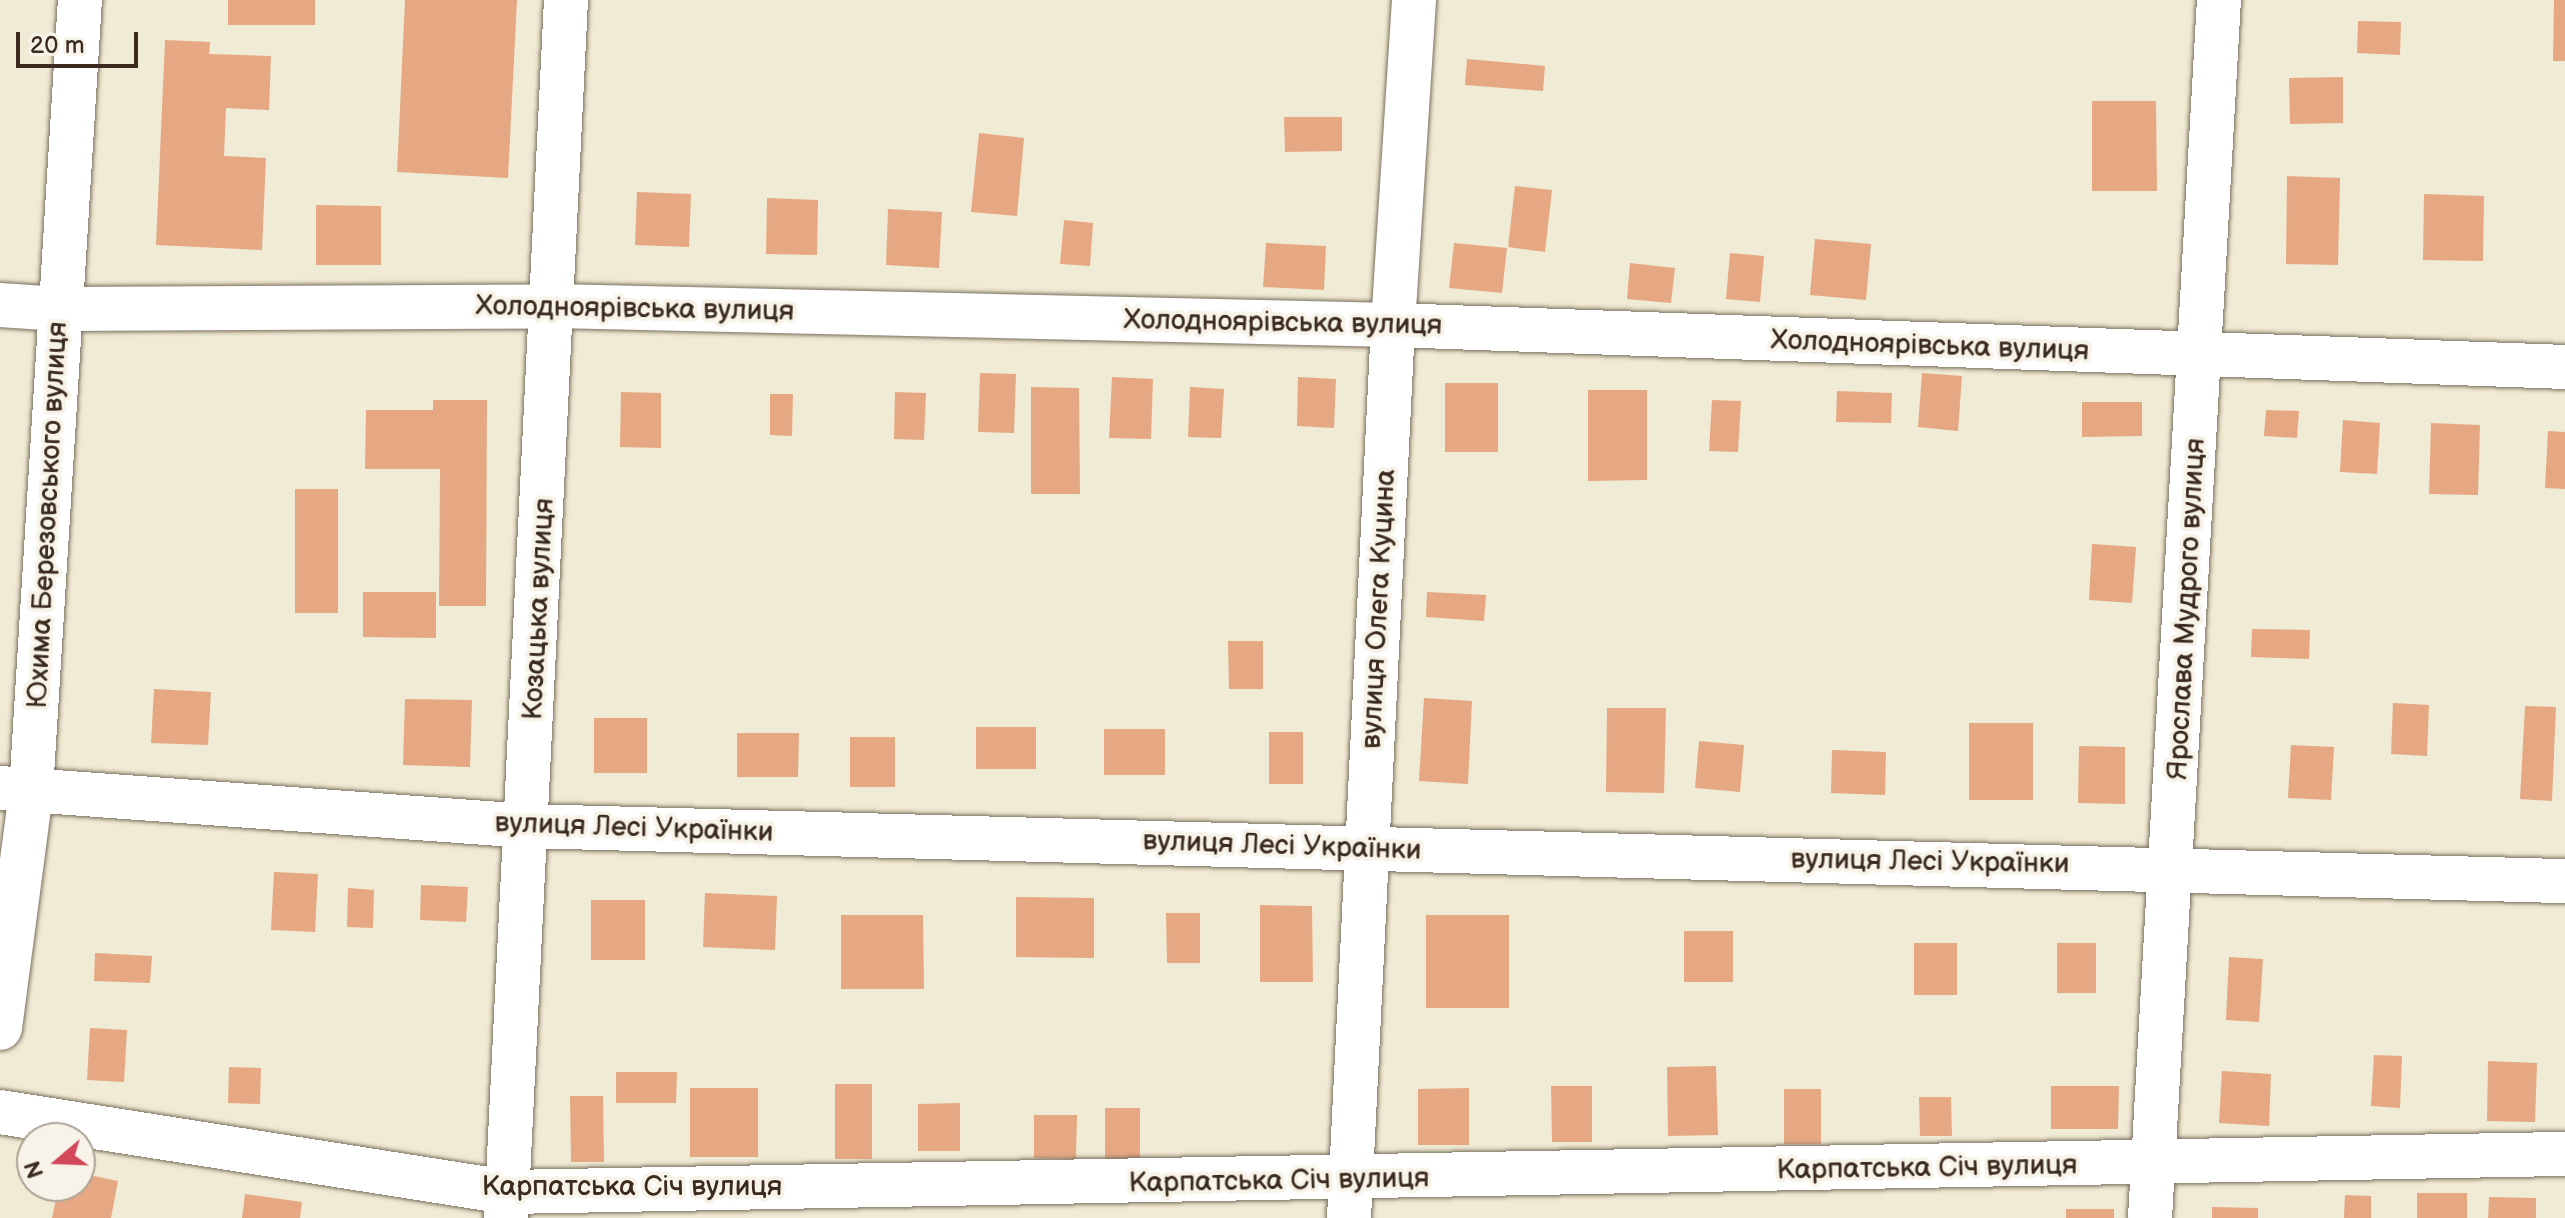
<!DOCTYPE html>
<html>
<head>
<meta charset="utf-8">
<style>
	body { margin:0 }
	#map { position:relative; width:2565px; height:1218px; overflow:hidden; background:#f0ebd4; font-family:"Balsamiq Sans",sans-serif }
	div>[style] { position:absolute }
	.building>* { inset:0; background:#e5a883 }
	.roads { filter:drop-shadow(0 0 2px #7a6e5e) drop-shadow(0 0 2px #7a6e5e) }
	.street>* { height:44px; margin:-22px; padding:0 22px; transform-origin:22px; border-radius:22px; background:#fff }
	span { translate:-50% -50%; white-space:nowrap; text-align:center; line-height:1.15; -webkit-text-stroke:8px #f7f3e8; paint-order:stroke }
	.street-label { font-size:28px; color:#3b2a1e }
	.north { position:absolute; left:16px; top:1122px; width:80px; height:80px; box-sizing:border-box; background:#f7f3e8; border:2px solid #aca397; border-radius:50%; rotate:251deg; font-size:22px; font-weight:700; line-height:32px; text-align:center; color:#3b2a1e }
	.north::after { content:''; display:block; margin:auto; width:28px; height:36px; background:#d1495b; clip-path:polygon(50% 0,100% 100%,50% 72%,0 100%) }
	.scale { position:absolute; left:16px; top:32px; width:122px; height:36px; box-sizing:border-box; border:4px solid #3b2a1e; border-top:0; padding-left:10px; font-size:24px; line-height:28px; white-space:nowrap; color:#3b2a1e; -webkit-text-stroke:6px #f7f3e8; paint-order:stroke }
</style>
</head>
<body>
<div id="map">
	<div class="building">
		<i style="clip-path:polygon(228px 0,315px 0,315px 25px,228px 25px)"></i>
		<i style="clip-path:polygon(405px 0,517px 0,508px 178px,397px 172px)"></i>
		<i style="clip-path:polygon(2554px 0,2565px 0,2565px 61px,2553px 61px)"></i>
		<i style="clip-path:polygon(2358px 21px,2401px 22px,2400px 55px,2357px 53px)"></i>
		<i style="clip-path:polygon(165px 40px,210px 42px,209px 54px,271px 56px,269px 110px,226px 108px,224px 156px,266px 158px,262px 250px,156px 245px)"></i>
		<i style="clip-path:polygon(1467px 59px,1545px 66px,1543px 91px,1465px 85px)"></i>
		<i style="clip-path:polygon(2343px 77px,2343px 123px,2290px 124px,2289px 78px)"></i>
		<i style="clip-path:polygon(2092px 101px,2156px 101px,2157px 191px,2092px 191px)"></i>
		<i style="clip-path:polygon(1284px 117px,1342px 117px,1342px 151px,1285px 152px)"></i>
		<i style="clip-path:polygon(979px 133px,1024px 138px,1017px 216px,971px 212px)"></i>
		<i style="clip-path:polygon(2287px 176px,2340px 178px,2338px 265px,2286px 264px)"></i>
		<i style="clip-path:polygon(1515px 186px,1552px 190px,1545px 252px,1508px 247px)"></i>
		<i style="clip-path:polygon(637px 192px,691px 194px,689px 247px,635px 245px)"></i>
		<i style="clip-path:polygon(2424px 194px,2484px 196px,2483px 261px,2423px 260px)"></i>
		<i style="clip-path:polygon(767px 198px,818px 200px,817px 255px,766px 254px)"></i>
		<i style="clip-path:polygon(316px 205px,381px 206px,381px 265px,316px 265px)"></i>
		<i style="clip-path:polygon(888px 209px,942px 212px,939px 268px,886px 265px)"></i>
		<i style="clip-path:polygon(1064px 220px,1093px 223px,1090px 266px,1060px 264px)"></i>
		<i style="clip-path:polygon(1815px 239px,1871px 244px,1866px 300px,1810px 295px)"></i>
		<i style="clip-path:polygon(1266px 243px,1326px 246px,1324px 290px,1263px 287px)"></i>
		<i style="clip-path:polygon(1454px 243px,1507px 248px,1502px 293px,1449px 288px)"></i>
		<i style="clip-path:polygon(1730px 253px,1764px 256px,1760px 302px,1726px 299px)"></i>
		<i style="clip-path:polygon(1630px 263px,1675px 268px,1671px 303px,1627px 299px)"></i>
		<i style="clip-path:polygon(980px 373px,1016px 374px,1014px 433px,978px 432px)"></i>
		<i style="clip-path:polygon(1922px 373px,1962px 376px,1958px 431px,1918px 427px)"></i>
		<i style="clip-path:polygon(1112px 377px,1153px 379px,1151px 439px,1109px 438px)"></i>
		<i style="clip-path:polygon(1298px 377px,1336px 379px,1334px 428px,1297px 426px)"></i>
		<i style="clip-path:polygon(1445px 383px,1498px 383px,1498px 452px,1445px 452px)"></i>
		<i style="clip-path:polygon(1031px 387px,1079px 388px,1080px 494px,1031px 494px)"></i>
		<i style="clip-path:polygon(1190px 387px,1224px 389px,1221px 438px,1188px 437px)"></i>
		<i style="clip-path:polygon(1588px 390px,1647px 390px,1647px 480px,1588px 481px)"></i>
		<i style="clip-path:polygon(1837px 391px,1892px 393px,1891px 423px,1836px 422px)"></i>
		<i style="clip-path:polygon(621px 392px,661px 393px,661px 448px,620px 447px)"></i>
		<i style="clip-path:polygon(895px 392px,926px 393px,924px 440px,894px 439px)"></i>
		<i style="clip-path:polygon(770px 394px,793px 394px,792px 436px,770px 435px)"></i>
		<i style="clip-path:polygon(433px 400px,487px 400px,486px 606px,439px 606px,440px 469px,365px 469px,366px 410px,433px 410px)"></i>
		<i style="clip-path:polygon(1712px 400px,1741px 401px,1738px 452px,1709px 451px)"></i>
		<i style="clip-path:polygon(2082px 402px,2142px 402px,2142px 436px,2082px 437px)"></i>
		<i style="clip-path:polygon(2266px 410px,2299px 411px,2297px 438px,2264px 436px)"></i>
		<i style="clip-path:polygon(2343px 420px,2380px 423px,2377px 474px,2340px 472px)"></i>
		<i style="clip-path:polygon(2431px 423px,2480px 425px,2478px 495px,2429px 494px)"></i>
		<i style="clip-path:polygon(2548px 431px,2565px 432px,2565px 489px,2545px 488px)"></i>
		<i style="clip-path:polygon(295px 489px,338px 489px,338px 613px,295px 613px)"></i>
		<i style="clip-path:polygon(2092px 544px,2136px 547px,2132px 603px,2089px 600px)"></i>
		<i style="clip-path:polygon(363px 592px,436px 592px,436px 638px,363px 637px)"></i>
		<i style="clip-path:polygon(1427px 592px,1486px 595px,1484px 621px,1426px 617px)"></i>
		<i style="clip-path:polygon(2252px 629px,2310px 630px,2309px 659px,2251px 657px)"></i>
		<i style="clip-path:polygon(1228px 641px,1263px 641px,1263px 689px,1229px 689px)"></i>
		<i style="clip-path:polygon(154px 689px,211px 692px,208px 745px,151px 743px)"></i>
		<i style="clip-path:polygon(1424px 698px,1472px 701px,1468px 784px,1419px 781px)"></i>
		<i style="clip-path:polygon(405px 699px,472px 700px,470px 767px,403px 765px)"></i>
		<i style="clip-path:polygon(2393px 703px,2429px 705px,2427px 756px,2391px 754px)"></i>
		<i style="clip-path:polygon(2525px 706px,2556px 707px,2552px 801px,2520px 799px)"></i>
		<i style="clip-path:polygon(1607px 708px,1666px 708px,1664px 793px,1606px 792px)"></i>
		<i style="clip-path:polygon(594px 718px,647px 718px,647px 773px,594px 773px)"></i>
		<i style="clip-path:polygon(1969px 723px,2033px 723px,2033px 800px,1969px 800px)"></i>
		<i style="clip-path:polygon(976px 727px,1036px 727px,1036px 769px,976px 769px)"></i>
		<i style="clip-path:polygon(1104px 729px,1165px 729px,1165px 775px,1104px 775px)"></i>
		<i style="clip-path:polygon(1269px 732px,1303px 732px,1303px 784px,1269px 784px)"></i>
		<i style="clip-path:polygon(737px 733px,799px 733px,798px 777px,737px 777px)"></i>
		<i style="clip-path:polygon(850px 737px,895px 737px,895px 787px,850px 787px)"></i>
		<i style="clip-path:polygon(1699px 741px,1744px 745px,1740px 792px,1695px 788px)"></i>
		<i style="clip-path:polygon(2291px 745px,2334px 747px,2331px 800px,2288px 798px)"></i>
		<i style="clip-path:polygon(2079px 746px,2125px 747px,2125px 804px,2078px 803px)"></i>
		<i style="clip-path:polygon(1832px 750px,1886px 752px,1885px 795px,1831px 793px)"></i>
		<i style="clip-path:polygon(274px 872px,318px 874px,315px 932px,271px 930px)"></i>
		<i style="clip-path:polygon(421px 885px,468px 887px,466px 922px,420px 920px)"></i>
		<i style="clip-path:polygon(348px 888px,374px 890px,373px 928px,347px 927px)"></i>
		<i style="clip-path:polygon(705px 893px,777px 896px,775px 950px,703px 947px)"></i>
		<i style="clip-path:polygon(1016px 897px,1094px 898px,1094px 958px,1016px 957px)"></i>
		<i style="clip-path:polygon(591px 900px,645px 900px,645px 960px,591px 960px)"></i>
		<i style="clip-path:polygon(1260px 905px,1312px 906px,1313px 982px,1260px 982px)"></i>
		<i style="clip-path:polygon(1166px 913px,1200px 913px,1200px 963px,1167px 963px)"></i>
		<i style="clip-path:polygon(841px 915px,923px 915px,924px 989px,841px 989px)"></i>
		<i style="clip-path:polygon(1426px 915px,1509px 915px,1509px 1008px,1426px 1008px)"></i>
		<i style="clip-path:polygon(1684px 931px,1733px 931px,1733px 982px,1684px 982px)"></i>
		<i style="clip-path:polygon(1914px 943px,1957px 943px,1957px 995px,1914px 995px)"></i>
		<i style="clip-path:polygon(2057px 943px,2096px 943px,2096px 993px,2057px 993px)"></i>
		<i style="clip-path:polygon(95px 953px,152px 956px,150px 983px,94px 981px)"></i>
		<i style="clip-path:polygon(2229px 957px,2263px 959px,2259px 1022px,2226px 1020px)"></i>
		<i style="clip-path:polygon(90px 1028px,127px 1030px,124px 1082px,87px 1080px)"></i>
		<i style="clip-path:polygon(2374px 1055px,2402px 1056px,2400px 1108px,2371px 1106px)"></i>
		<i style="clip-path:polygon(2488px 1061px,2537px 1063px,2535px 1122px,2487px 1121px)"></i>
		<i style="clip-path:polygon(1716px 1066px,1718px 1135px,1668px 1136px,1667px 1067px)"></i>
		<i style="clip-path:polygon(229px 1067px,261px 1068px,260px 1104px,228px 1103px)"></i>
		<i style="clip-path:polygon(2222px 1071px,2271px 1074px,2269px 1126px,2219px 1123px)"></i>
		<i style="clip-path:polygon(616px 1072px,677px 1072px,676px 1103px,616px 1103px)"></i>
		<i style="clip-path:polygon(835px 1084px,872px 1084px,872px 1159px,835px 1159px)"></i>
		<i style="clip-path:polygon(1551px 1086px,1592px 1086px,1592px 1142px,1552px 1142px)"></i>
		<i style="clip-path:polygon(2051px 1086px,2119px 1086px,2118px 1129px,2051px 1129px)"></i>
		<i style="clip-path:polygon(690px 1088px,758px 1088px,758px 1157px,690px 1157px)"></i>
		<i style="clip-path:polygon(1469px 1088px,1469px 1145px,1418px 1145px,1418px 1089px)"></i>
		<i style="clip-path:polygon(1784px 1089px,1821px 1089px,1821px 1144px,1784px 1144px)"></i>
		<i style="clip-path:polygon(570px 1096px,603px 1096px,604px 1162px,571px 1162px)"></i>
		<i style="clip-path:polygon(1919px 1097px,1951px 1097px,1952px 1136px,1920px 1136px)"></i>
		<i style="clip-path:polygon(960px 1103px,960px 1151px,918px 1151px,918px 1104px)"></i>
		<i style="clip-path:polygon(1105px 1108px,1140px 1108px,1140px 1162px,1105px 1162px)"></i>
		<i style="clip-path:polygon(1034px 1115px,1077px 1115px,1076px 1159px,1034px 1158px)"></i>
		<i style="clip-path:polygon(80px 1173px,118px 1181px,111px 1218px,52px 1218px,59px 1186px,80px 1186px)"></i>
		<i style="clip-path:polygon(2417px 1193px,2467px 1193px,2467px 1218px,2417px 1218px)"></i>
		<i style="clip-path:polygon(245px 1194px,302px 1202px,300px 1218px,242px 1218px)"></i>
		<i style="clip-path:polygon(2345px 1195px,2371px 1196px,2371px 1218px,2344px 1218px)"></i>
		<i style="clip-path:polygon(2489px 1197px,2536px 1198px,2536px 1218px,2488px 1218px)"></i>
		<i style="clip-path:polygon(2212px 1207px,2258px 1208px,2258px 1218px,2212px 1218px)"></i>
		<i style="clip-path:polygon(2066px 1209px,2114px 1209px,2114px 1218px,2066px 1218px)"></i>
	</div>
	<div class="roads">
		<div class="street">
			<i style="left:0;top:305px;width:60px;rotate:3.8deg"></i>
			<i style="left:60px;top:309px;width:494px;rotate:-0.3deg"></i>
			<i style="left:554px;top:306px;width:839px;rotate:1.3deg"></i>
			<i style="left:1393px;top:325px;width:1173px;rotate:2.05deg"></i>
			<i style="left:0;top:788px;width:528px;rotate:4.12deg"></i>
			<i style="left:527px;top:826px;width:2039px;rotate:1.55deg"></i>
			<i style="left:0;top:1028px;width:239px;rotate:-82.5deg"></i>
			<i style="left:31px;top:791px;width:793px;rotate:-86.46deg"></i>
			<i style="left:0;top:1112px;width:513px;rotate:8.97deg"></i>
			<i style="left:507px;top:1192px;width:2058px;rotate:-1.06deg"></i>
			<i style="left:506px;top:1218px;width:1219px;rotate:-87.18deg"></i>
			<i style="left:1349px;top:1218px;width:894px;rotate:-87.18deg"></i>
			<i style="left:1393px;top:325px;width:326px;rotate:-86.3deg"></i>
			<i style="left:2150px;top:1218px;width:1220px;rotate:-86.76deg"></i>
		</div>
	</div>
	<div class="street-label">
		<span style="left:635px;top:309px;rotate:1deg">Холодноярівська вулиця</span>
		<span style="left:1283px;top:323px;rotate:1deg">Холодноярівська вулиця</span>
		<span style="left:1930px;top:346px;rotate:2deg">Холодноярівська вулиця</span>
		<span style="left:48px;top:515px;rotate:-87deg">Юхима Березовського вулиця</span>
		<span style="left:539px;top:609px;rotate:-87deg">Козацька вулиця</span>
		<span style="left:1379px;top:609px;rotate:-87deg">вулиця Олега Куцина</span>
		<span style="left:2187px;top:609px;rotate:-87deg">Ярослава Мудрого вулиця</span>
		<span style="left:634px;top:828px;rotate:2deg">вулиця Лесі Українки</span>
		<span style="left:1282px;top:846px;rotate:2deg">вулиця Лесі Українки</span>
		<span style="left:1930px;top:862px;rotate:1deg">вулиця Лесі Українки</span>
		<span style="left:1927px;top:1168px;rotate:-1deg">Карпатська Січ вулиця</span>
		<span style="left:1279px;top:1181px;rotate:-1deg">Карпатська Січ вулиця</span>
		<span style="left:632px;top:1187px">Карпатська Січ вулиця</span>
	</div>
	<div class="north">N</div>
	<div class="scale">20 m</div>
</div>
</body>
</html>
